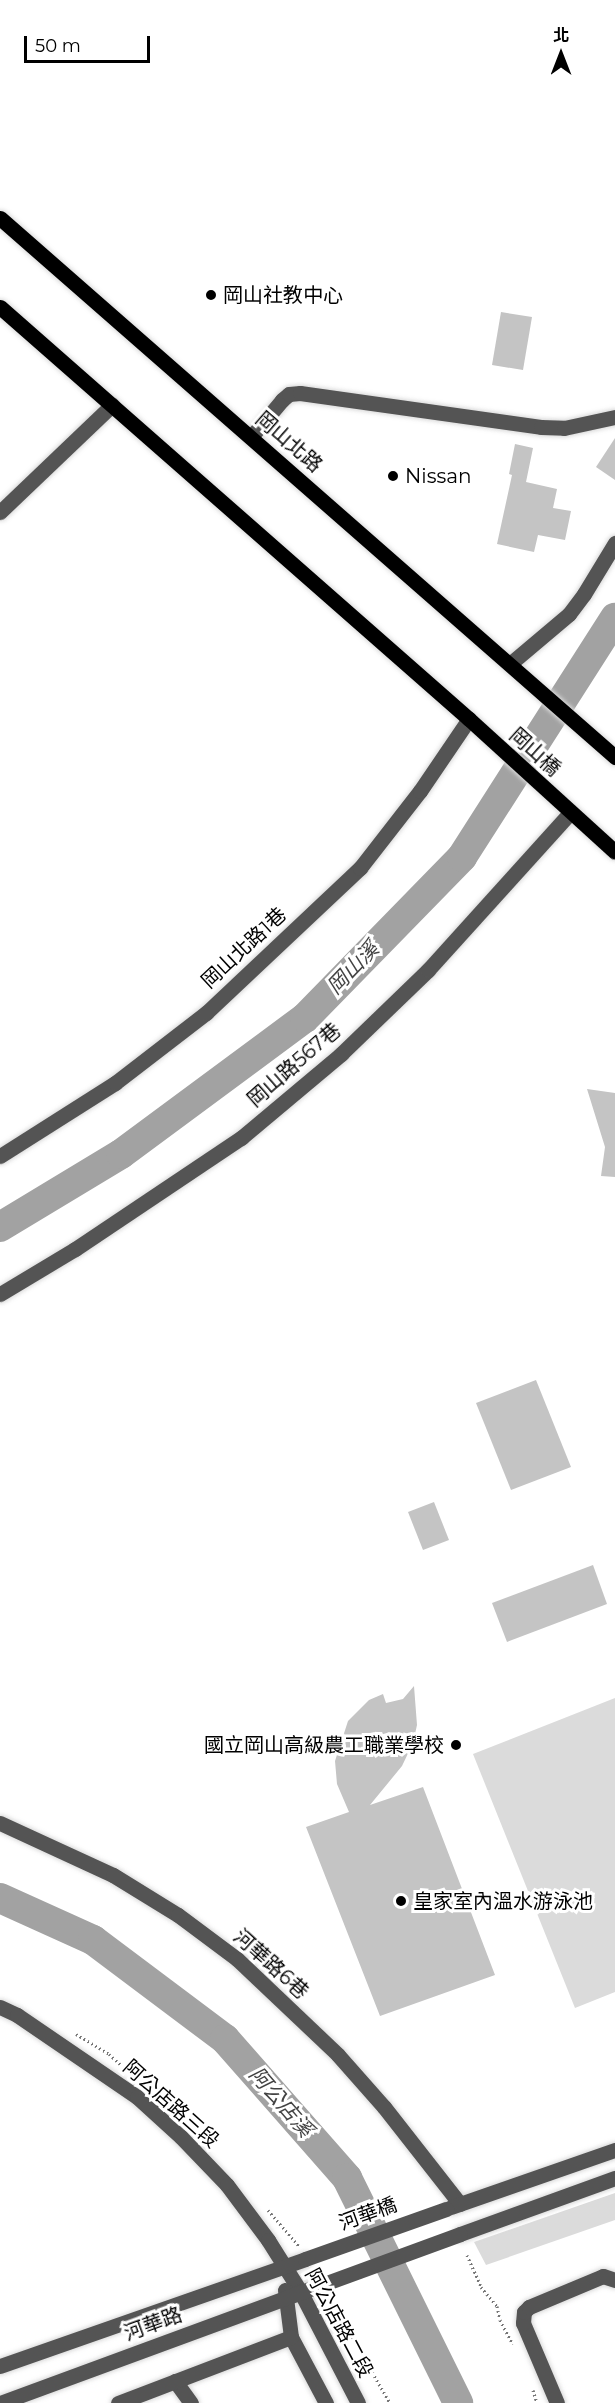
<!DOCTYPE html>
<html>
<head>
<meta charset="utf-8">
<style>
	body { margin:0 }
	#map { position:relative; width:615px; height:2403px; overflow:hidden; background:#fff; font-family:Montserrat,"Noto Sans TC",sans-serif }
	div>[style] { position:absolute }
	.green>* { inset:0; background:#dbdbdb }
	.river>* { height:30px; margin:-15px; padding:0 15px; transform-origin:15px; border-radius:15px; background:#a2a2a2 }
	.building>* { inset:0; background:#c4c4c4 }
	.path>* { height:3px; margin-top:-1.5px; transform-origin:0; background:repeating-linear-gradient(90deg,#767676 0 1.5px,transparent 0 4.5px) }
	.roads { filter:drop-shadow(0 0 2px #dbdbdb) drop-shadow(0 0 2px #dbdbdb) }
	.minor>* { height:15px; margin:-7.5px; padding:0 7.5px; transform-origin:7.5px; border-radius:7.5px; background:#545454 }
	.major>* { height:15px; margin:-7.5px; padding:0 7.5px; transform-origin:7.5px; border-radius:7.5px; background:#000 }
	.minor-bridge>* { height:15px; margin:-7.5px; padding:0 7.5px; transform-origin:7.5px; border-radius:7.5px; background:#545454 }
	.dots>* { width:16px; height:16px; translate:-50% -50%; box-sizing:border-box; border:3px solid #fff; border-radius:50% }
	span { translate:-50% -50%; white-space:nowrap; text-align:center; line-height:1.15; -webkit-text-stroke:6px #fff; paint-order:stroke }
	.poi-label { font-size:20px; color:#000 }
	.left { translate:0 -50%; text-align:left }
	.right { translate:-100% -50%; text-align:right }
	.street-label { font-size:20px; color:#000 }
	.water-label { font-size:21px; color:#434343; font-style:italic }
	.north { position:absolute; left:531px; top:24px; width:60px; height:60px; -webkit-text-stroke:4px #fff; paint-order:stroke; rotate:0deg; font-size:16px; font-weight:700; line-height:24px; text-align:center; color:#000 }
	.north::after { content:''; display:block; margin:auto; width:21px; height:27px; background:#000; clip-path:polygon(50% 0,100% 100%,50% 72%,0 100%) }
	.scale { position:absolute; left:24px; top:36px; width:126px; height:27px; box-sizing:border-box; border:3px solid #000; border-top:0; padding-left:8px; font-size:18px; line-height:21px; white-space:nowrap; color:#000; -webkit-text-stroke:4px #fff; paint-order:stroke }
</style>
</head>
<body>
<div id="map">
	<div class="green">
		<i style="clip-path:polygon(615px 1698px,615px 1992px,575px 2008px,473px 1754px)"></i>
		<i style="clip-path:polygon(615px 2193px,615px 2220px,486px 2265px,474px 2242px)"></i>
	</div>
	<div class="river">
		<i style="left:0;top:1227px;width:141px;rotate:-31.1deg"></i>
		<i style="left:121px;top:1154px;width:229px;rotate:-36.5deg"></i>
		<i style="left:305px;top:1018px;width:225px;rotate:-45.7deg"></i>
		<i style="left:462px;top:857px;width:284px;rotate:-57.4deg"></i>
		<i style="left:0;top:1898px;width:102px;rotate:24.3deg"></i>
		<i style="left:93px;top:1940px;width:165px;rotate:36.9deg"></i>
		<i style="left:225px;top:2039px;width:185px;rotate:48.7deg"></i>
		<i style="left:347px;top:2178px;width:251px;rotate:63.7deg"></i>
	</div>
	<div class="building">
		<i style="clip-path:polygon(501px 312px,532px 317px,523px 370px,492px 365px)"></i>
		<i style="clip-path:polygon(615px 438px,615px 480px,596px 467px)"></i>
		<i style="clip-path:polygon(515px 444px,533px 448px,526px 482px,557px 489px,553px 508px,571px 511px,565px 540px,538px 535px,534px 552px,497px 544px,512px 475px,509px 474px)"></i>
		<i style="clip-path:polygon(587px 1089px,615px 1093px,615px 1177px,601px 1176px,605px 1147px)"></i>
		<i style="clip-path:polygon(536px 1380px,571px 1467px,511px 1490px,476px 1403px)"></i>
		<i style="clip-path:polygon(434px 1502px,449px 1540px,423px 1550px,408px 1512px)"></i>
		<i style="clip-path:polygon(593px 1565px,607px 1604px,507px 1642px,492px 1603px)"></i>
		<i style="clip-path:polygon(414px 1686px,417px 1725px,413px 1743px,402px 1766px,370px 1805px,423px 1787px,495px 1975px,380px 2016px,306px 1827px,349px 1812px,337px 1784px,335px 1761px,348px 1721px,369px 1700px,383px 1694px,386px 1703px,403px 1699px)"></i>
	</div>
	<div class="path">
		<i style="left:76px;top:2034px;width:39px;rotate:31deg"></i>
		<i style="left:109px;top:2054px;width:15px;rotate:42deg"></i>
		<i style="left:268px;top:2210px;width:48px;rotate:49.3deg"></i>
		<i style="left:467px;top:2255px;width:35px;rotate:66deg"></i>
		<i style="left:481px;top:2287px;width:25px;rotate:50deg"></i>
		<i style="left:497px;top:2306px;width:14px;rotate:78deg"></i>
		<i style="left:500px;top:2320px;width:27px;rotate:62deg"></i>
		<i style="left:330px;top:2298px;width:121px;rotate:60.3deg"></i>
		<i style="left:533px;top:2390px;width:14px;rotate:73deg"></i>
	</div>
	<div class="roads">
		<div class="minor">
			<i style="left:251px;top:437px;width:48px;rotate:-50deg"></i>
			<i style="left:282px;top:400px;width:9px;rotate:-41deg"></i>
			<i style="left:289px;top:394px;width:11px;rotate:-5deg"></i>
			<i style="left:300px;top:393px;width:243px;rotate:8deg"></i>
			<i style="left:541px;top:427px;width:23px;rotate:2deg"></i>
			<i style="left:564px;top:428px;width:52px;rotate:-12.2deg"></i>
			<i style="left:0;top:512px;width:155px;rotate:-43.7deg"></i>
			<i style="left:511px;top:663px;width:76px;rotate:-40.2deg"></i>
			<i style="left:569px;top:614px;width:25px;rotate:-53deg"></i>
			<i style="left:584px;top:594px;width:60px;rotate:-58.7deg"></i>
			<i style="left:0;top:1156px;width:136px;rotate:-32.4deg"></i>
			<i style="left:115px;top:1083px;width:115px;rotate:-37.6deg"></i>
			<i style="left:206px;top:1013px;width:212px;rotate:-43.3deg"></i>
			<i style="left:360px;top:868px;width:98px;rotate:-52.1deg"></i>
			<i style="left:420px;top:791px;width:87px;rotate:-55.8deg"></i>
			<i style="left:0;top:1294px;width:87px;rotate:-31deg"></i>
			<i style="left:75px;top:1249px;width:200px;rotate:-33.8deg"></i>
			<i style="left:241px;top:1138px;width:131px;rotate:-40deg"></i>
			<i style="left:341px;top:1054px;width:121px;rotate:-44deg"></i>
			<i style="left:428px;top:970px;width:212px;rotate:-47.9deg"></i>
			<i style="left:0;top:1823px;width:124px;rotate:24.7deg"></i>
			<i style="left:113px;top:1875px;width:76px;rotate:31.6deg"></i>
			<i style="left:178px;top:1915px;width:74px;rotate:36.7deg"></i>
			<i style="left:237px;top:1959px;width:139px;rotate:43.5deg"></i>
			<i style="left:338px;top:2055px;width:69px;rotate:48.5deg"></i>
			<i style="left:384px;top:2107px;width:123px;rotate:51.9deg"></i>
			<i style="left:0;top:2007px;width:19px;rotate:25deg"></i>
			<i style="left:17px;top:2015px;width:145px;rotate:34.3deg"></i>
			<i style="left:137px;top:2097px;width:59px;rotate:42.3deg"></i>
			<i style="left:181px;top:2137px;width:66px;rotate:46.2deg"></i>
			<i style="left:227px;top:2185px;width:69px;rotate:53.3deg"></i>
			<i style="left:268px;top:2240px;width:60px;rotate:57.9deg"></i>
			<i style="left:300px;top:2291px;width:126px;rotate:62.6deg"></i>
			<i style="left:451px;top:2207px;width:174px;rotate:-19.2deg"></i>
			<i style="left:460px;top:2234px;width:165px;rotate:-19.9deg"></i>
			<i style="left:285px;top:2290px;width:47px;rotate:82.7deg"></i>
			<i style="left:291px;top:2337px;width:75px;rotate:62.1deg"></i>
			<i style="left:0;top:2366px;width:323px;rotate:-19.3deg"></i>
			<i style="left:175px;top:2381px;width:27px;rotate:54deg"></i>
			<i style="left:0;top:2403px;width:342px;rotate:-20.2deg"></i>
			<i style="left:118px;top:2403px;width:185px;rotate:-20.9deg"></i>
			<i style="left:557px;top:2403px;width:87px;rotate:-113deg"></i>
			<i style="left:523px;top:2323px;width:11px;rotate:-85deg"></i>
			<i style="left:524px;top:2312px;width:7px;rotate:-45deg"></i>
			<i style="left:529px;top:2307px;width:80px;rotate:-22.7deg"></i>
			<i style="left:603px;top:2276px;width:13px;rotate:18deg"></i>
		</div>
		<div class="major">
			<i style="left:0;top:218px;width:818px;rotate:41.23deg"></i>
			<i style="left:0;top:307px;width:624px;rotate:41.3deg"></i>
			<i style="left:469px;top:719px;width:197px;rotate:42.3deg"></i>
		</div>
	</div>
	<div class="minor-bridge">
		<i style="left:305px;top:2259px;width:150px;rotate:-19.5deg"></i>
		<i style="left:321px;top:2285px;width:148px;rotate:-20.1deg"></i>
	</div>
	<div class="dots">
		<i style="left:211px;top:295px;background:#000"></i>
		<i style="left:393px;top:476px;background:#000"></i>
		<i style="left:456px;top:1745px;background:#000"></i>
		<i style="left:401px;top:1901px;background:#000"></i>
	</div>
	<div class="poi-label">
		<span class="left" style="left:223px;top:295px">岡山社教中心</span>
		<span class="left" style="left:405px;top:476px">Nissan</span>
		<span class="right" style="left:444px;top:1745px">國立岡山高級農工職業學校</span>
		<span class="left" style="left:413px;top:1901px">皇家室內溫水游泳池</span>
	</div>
	<div class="street-label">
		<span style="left:289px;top:442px;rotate:41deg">岡山北路</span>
		<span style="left:535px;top:752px;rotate:42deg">岡山橋</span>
		<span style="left:244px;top:948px;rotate:-43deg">岡山北路1巷</span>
		<span style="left:294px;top:1065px;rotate:-41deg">岡山路567巷</span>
		<span style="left:271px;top:1964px;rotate:42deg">河華路6巷</span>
		<span style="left:171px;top:2104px;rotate:42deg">阿公店路三段</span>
		<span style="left:368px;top:2214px;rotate:-20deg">河華橋</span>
		<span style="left:339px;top:2323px;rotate:62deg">阿公店路二段</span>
		<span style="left:153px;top:2324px;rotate:-20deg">河華路</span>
	</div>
	<div class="water-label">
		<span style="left:353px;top:968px;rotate:-46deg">岡山溪</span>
		<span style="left:281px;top:2102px;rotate:49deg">阿公店溪</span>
	</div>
	<div class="north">北</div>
	<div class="scale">50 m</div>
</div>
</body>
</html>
